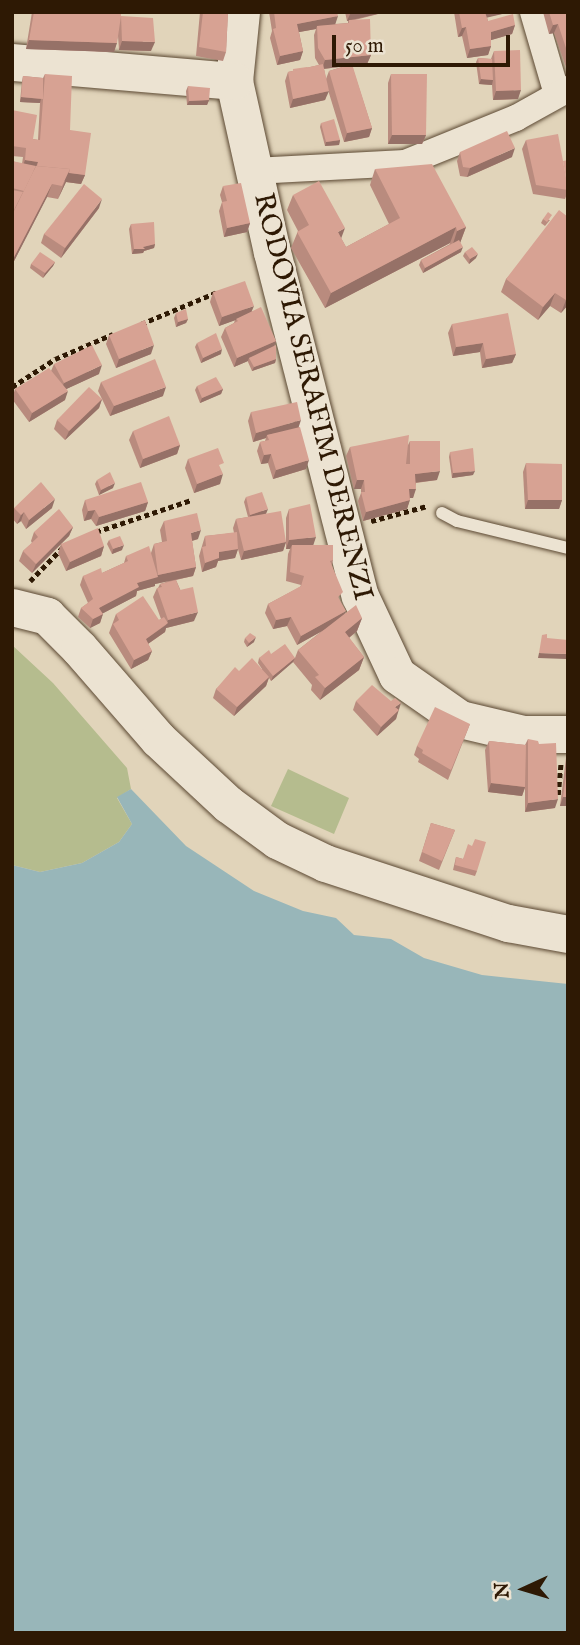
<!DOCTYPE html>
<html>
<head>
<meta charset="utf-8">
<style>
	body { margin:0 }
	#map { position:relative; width:580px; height:1645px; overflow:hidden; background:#e1d4ba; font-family:"IM FELL English",serif }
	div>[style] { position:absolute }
	.green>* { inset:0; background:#b5bc8e }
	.water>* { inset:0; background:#98b6b9 }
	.path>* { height:4.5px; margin-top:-2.25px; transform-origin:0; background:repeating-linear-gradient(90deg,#2e1904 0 5px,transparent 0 8.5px) }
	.roads { filter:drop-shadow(0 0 2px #5b4832) drop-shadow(0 0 2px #5b4832) }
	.lane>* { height:12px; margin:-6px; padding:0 6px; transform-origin:6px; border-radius:6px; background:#ece3d2 }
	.street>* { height:26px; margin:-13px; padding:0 13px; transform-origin:13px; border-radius:13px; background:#ece3d2 }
	.secondary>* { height:37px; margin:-18.5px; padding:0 18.5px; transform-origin:18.5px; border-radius:18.5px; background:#ece3d2 }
	.wall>* { inset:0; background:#b98b7e }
	.shaded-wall>* { inset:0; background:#967167 }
	.building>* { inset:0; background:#d7a293 }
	span { translate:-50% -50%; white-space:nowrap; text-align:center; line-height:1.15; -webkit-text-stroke:5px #ece3d2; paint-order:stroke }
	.street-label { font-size:28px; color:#2e1904 }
	.frame { position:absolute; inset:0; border:14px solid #2e1904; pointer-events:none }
	.north { position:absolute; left:489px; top:1554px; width:70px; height:70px; -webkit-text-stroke:5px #ece3d2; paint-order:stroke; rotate:266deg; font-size:19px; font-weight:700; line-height:28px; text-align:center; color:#2e1904 }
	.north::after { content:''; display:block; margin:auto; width:24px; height:32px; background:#2e1904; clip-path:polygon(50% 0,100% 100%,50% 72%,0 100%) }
	.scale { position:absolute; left:332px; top:35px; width:178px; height:32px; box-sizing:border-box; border:4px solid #2e1904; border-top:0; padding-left:9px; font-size:21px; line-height:24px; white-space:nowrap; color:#2e1904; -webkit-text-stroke:5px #ece3d2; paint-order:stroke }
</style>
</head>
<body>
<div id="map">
	<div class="green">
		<i style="clip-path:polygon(12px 645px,53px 683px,127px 768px,131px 789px,117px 798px,132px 824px,119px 842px,82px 863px,40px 872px,12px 865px)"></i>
		<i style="clip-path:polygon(288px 769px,349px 798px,334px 834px,271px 806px)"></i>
	</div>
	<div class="water">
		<i style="clip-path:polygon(131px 789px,186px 846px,254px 891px,303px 911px,336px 918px,354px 935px,391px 939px,424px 958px,482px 975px,568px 984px,568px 1633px,12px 1633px,12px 865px,40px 872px,82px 863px,119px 842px,132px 824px,117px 797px)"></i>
	</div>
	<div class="path">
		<i style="left:141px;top:324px;width:82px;rotate:-22.8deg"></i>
		<i style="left:12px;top:387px;width:51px;rotate:-33.1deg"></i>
		<i style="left:55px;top:359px;width:63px;rotate:-23.3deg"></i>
		<i style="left:371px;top:521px;width:58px;rotate:-15deg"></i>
		<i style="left:96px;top:532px;width:100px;rotate:-18.6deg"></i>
		<i style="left:30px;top:581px;width:47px;rotate:-45.9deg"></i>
		<i style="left:558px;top:795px;width:33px;rotate:-85deg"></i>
	</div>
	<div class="roads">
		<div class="lane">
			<i style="left:442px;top:513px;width:17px;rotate:28deg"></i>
			<i style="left:457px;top:521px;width:114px;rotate:13.7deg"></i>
		</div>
		<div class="street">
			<i style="left:533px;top:12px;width:85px;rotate:73.7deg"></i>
			<i style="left:254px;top:171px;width:151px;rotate:-3deg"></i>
			<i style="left:405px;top:163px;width:120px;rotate:-22.1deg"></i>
			<i style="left:516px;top:118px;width:60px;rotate:-29.1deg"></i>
		</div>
		<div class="secondary">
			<i style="left:241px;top:12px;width:69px;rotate:95.8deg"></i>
			<i style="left:234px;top:81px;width:175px;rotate:77.5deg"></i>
			<i style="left:272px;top:252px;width:355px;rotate:75.7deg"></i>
			<i style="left:360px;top:596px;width:87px;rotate:64.9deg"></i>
			<i style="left:397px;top:675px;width:77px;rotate:34.9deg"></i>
			<i style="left:460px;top:719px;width:65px;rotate:13.4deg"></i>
			<i style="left:523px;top:734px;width:45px"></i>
			<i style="left:12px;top:62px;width:223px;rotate:4.9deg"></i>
			<i style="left:12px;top:607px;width:36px;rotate:14deg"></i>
			<i style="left:47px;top:616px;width:45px;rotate:45deg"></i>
			<i style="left:79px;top:648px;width:121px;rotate:49deg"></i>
			<i style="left:158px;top:739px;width:96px;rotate:42.9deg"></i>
			<i style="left:228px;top:804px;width:61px;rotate:36.3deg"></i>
			<i style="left:277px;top:840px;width:53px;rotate:25.6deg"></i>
			<i style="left:325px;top:863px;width:193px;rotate:18.2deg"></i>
			<i style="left:508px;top:923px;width:61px;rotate:10.4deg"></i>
		</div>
	</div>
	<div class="wall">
		<i style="clip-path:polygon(32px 12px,121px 12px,121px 16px,151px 51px,119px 50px,118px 36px,114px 52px,26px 49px)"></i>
		<i style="clip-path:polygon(200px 12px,228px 12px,226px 52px,223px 61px,196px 56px)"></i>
		<i style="clip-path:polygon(evenodd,269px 12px,337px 12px,335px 24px,348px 23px,348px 21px,347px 21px,345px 12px,386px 12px,355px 20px,371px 55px,367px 64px,352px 66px,372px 128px,369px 137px,344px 142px,328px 90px,325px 100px,290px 108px,285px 81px,288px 72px,319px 65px,315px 58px,314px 35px,316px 29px,299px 32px,303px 51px,300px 60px,277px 65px,270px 38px,272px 31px,269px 12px,345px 66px,329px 71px,326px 79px,324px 69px,345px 66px)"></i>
		<i style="clip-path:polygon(454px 12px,511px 12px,487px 17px,488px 21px,515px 25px,512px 34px,491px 40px,491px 46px,488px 55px,467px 58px,462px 36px,458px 37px)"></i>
		<i style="clip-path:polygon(543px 12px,568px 12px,568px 66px,566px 67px,554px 33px,549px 34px)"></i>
		<i style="clip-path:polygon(494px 51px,518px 99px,493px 100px,492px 85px,479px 84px,476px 62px,478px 58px,491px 59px)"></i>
		<i style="clip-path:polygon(45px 74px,70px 130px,85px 175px,81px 184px,66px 182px,58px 199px,47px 197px,12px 265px,12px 161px,22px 164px,23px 157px,12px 156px,12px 110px,33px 139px,38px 140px,40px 103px,20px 102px,22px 81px,23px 76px,43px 78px)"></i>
		<i style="clip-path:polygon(391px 74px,426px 135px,422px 144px,388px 144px,388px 83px)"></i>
		<i style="clip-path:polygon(188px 86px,209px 100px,207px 105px,187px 105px,186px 91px)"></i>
		<i style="clip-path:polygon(321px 123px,340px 140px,339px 145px,325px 146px,320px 127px)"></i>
		<i style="clip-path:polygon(526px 140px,568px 188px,568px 191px,565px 199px,533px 194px,522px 149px)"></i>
		<i style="clip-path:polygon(460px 152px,512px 157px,467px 177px,460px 176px,457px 161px)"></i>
		<i style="clip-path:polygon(375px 169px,466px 227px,460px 243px,461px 252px,423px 273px,419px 265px,421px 260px,450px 244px,450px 243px,325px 308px,291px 248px,298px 231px,287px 210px,293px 195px,341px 238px,346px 247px,389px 224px,370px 185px)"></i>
		<i style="clip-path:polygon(223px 186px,250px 223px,247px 232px,224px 237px,219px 211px,222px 202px,220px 195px)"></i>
		<i style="clip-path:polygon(99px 208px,61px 258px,41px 243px,44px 234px)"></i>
		<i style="clip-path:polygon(568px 217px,568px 305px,561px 313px,550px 306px,538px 320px,501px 292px,506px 279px)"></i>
		<i style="clip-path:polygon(543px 219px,550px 220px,545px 226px,541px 223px)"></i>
		<i style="clip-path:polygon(131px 224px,155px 244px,154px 248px,144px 251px,143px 253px,132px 254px,129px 229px)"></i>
		<i style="clip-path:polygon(465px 252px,476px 258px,469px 264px,463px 256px)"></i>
		<i style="clip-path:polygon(55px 262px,53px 266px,43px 278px,30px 268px,31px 264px)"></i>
		<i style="clip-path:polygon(213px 292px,252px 311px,276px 341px,274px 346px,276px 359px,275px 363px,252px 371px,248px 362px,248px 361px,234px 367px,221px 337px,225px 328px,234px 323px,235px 320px,219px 326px,210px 302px)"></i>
		<i style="clip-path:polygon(176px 313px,188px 319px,186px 323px,176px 327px,174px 318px)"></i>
		<i style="clip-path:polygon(452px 324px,516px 354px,512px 363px,482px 368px,480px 352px,453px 356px,448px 333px)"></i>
		<i style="clip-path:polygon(109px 335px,151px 354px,116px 368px,106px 344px)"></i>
		<i style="clip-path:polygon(197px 343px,221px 354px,201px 363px,195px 347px)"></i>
		<i style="clip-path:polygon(54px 364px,99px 374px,66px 389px,65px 400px,29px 422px,12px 399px,15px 389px,51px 371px)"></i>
		<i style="clip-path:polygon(101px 382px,163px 396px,110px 416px,102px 399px,99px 408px,65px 440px,54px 429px,57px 420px,102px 399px,98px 391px)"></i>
		<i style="clip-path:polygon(197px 386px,223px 389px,221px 394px,200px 403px,195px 390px)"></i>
		<i style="clip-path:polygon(251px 412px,299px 427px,306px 469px,273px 479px,268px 463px,261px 464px,257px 451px,260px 442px,265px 441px,266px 438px,253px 442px,248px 421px)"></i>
		<i style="clip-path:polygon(133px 431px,180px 445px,177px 454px,140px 468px,129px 440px)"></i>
		<i style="clip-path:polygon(410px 441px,437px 480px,416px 483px,413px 498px,410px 498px,407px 509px,363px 521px,358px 501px,361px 493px,361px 489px,354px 489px,346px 456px,350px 447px,408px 445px)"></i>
		<i style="clip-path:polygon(450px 452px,473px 475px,452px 478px,449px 457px)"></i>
		<i style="clip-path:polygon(188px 459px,221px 470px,220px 484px,194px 493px,185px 468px)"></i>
		<i style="clip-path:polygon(526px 463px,562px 500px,559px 509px,525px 509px,523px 472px)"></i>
		<i style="clip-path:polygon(97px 480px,113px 488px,99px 495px,95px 484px)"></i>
		<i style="clip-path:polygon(246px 497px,266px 514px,286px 542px,283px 551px,241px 560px,238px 549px,235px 558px,218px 561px,216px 567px,202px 572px,199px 556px,205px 536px,234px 533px,233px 528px,236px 519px,248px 517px,244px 502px)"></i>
		<i style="clip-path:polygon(85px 500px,148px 502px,145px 511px,96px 526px,91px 519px,84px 521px,82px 510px)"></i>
		<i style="clip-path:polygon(14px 508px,52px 508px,26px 529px,21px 521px,17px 524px,12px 518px,12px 514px)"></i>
		<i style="clip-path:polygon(289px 509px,313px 545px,333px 560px,332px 565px,339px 600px,344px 614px,362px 618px,357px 631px,349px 638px,364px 657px,359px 670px,320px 700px,311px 690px,312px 685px,293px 662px,271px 681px,269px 678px,266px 686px,234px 716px,213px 698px,216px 689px,239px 671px,262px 669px,258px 663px,259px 658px,271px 654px,295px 658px,298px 650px,322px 631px,297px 645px,287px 626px,273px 629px,265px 613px,268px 604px,300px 587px,301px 585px,286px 581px,288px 554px,290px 549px,286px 549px,286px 518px)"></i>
		<i style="clip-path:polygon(164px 521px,198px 539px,192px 541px,196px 567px,193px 576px,176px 580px,194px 621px,166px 628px,165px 632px,148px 644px,152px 651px,148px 660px,131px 669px,109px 633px,116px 614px,159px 620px,161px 619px,153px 597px,157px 588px,158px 588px,160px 584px,169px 581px,155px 584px,155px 586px,137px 591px,136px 596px,103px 613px,100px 623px,90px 628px,78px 617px,81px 608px,88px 603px,80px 585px,83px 576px,102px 573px,124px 563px,126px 556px,151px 553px,154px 544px,162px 542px,160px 530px)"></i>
		<i style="clip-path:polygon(73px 527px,69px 536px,61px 544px,104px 546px,101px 556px,66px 571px,58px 553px,61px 544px,32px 573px,19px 561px,23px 551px,32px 543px,31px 541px,34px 532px)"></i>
		<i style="clip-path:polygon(109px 540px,122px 550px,112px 554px,107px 544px)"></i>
		<i style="clip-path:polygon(245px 638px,254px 642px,247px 647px,244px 642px)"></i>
		<i style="clip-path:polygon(356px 701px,398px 709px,396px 719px,377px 736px,353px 710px)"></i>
		<i style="clip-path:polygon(470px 724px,448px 780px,418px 762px,419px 759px,414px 755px,417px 746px)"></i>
		<i style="clip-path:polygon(528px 739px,555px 808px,525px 812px,525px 788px,522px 796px,488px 792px,485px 750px,489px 741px,525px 745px)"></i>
		<i style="clip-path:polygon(568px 748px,568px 806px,560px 806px,567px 750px)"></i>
		<i style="clip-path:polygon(431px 823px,455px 830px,439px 870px,419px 861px)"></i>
		<i style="clip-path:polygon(472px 846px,477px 871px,475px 876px,453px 870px,456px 857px,463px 859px)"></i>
	</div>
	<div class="shaded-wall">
		<i style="clip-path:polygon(351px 12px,386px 12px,347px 21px)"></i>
		<i style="clip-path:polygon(483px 12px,511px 12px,481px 19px)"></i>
		<i style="clip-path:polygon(338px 16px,335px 25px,317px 26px,316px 29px,294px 33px,297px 24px)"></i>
		<i style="clip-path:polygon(558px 24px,554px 33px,549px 34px,553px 25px)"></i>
		<i style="clip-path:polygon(515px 25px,512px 34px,488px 41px,491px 32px)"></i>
		<i style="clip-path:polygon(466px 27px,462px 36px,458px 37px,462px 28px)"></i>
		<i style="clip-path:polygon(29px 40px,117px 43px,114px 52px,26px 49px)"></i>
		<i style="clip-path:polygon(122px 41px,155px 42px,151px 51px,119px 50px)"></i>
		<i style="clip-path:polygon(491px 46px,488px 55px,467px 58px,470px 49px)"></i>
		<i style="clip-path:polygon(303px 51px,300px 60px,277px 65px,280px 56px)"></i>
		<i style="clip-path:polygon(371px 55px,367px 64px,322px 69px,325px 60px)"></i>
		<i style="clip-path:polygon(481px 79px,493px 80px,492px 85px,479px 84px)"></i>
		<i style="clip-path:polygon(521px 90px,518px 99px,493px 100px,496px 91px)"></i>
		<i style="clip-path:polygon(329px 91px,325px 100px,290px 108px,293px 99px)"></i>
		<i style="clip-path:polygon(21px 97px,41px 99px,40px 103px,20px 102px)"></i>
		<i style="clip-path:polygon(209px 100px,207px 105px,187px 105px,189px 101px)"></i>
		<i style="clip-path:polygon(372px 128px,369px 137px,344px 142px,347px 133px)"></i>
		<i style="clip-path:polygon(392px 135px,426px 135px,422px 144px,388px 144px)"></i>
		<i style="clip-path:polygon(340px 140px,339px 145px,325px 146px,326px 142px)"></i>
		<i style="clip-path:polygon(515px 148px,512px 157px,467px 177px,470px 168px)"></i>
		<i style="clip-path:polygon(25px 160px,38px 162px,34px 171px,22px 169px)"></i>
		<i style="clip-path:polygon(36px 168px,85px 175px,81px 184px,66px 182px,58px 199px,65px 181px)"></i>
		<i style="clip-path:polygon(52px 184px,47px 197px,12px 265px,12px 261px)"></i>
		<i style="clip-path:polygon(102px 199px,99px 208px,61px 258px,65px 248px)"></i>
		<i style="clip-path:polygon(250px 223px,247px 232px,224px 237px,227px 228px)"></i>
		<i style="clip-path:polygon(456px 227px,450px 243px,325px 308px,331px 293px)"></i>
		<i style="clip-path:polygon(466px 227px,460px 243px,452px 247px,457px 231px)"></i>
		<i style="clip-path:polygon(345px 228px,339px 244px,338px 232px)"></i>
		<i style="clip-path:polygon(155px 244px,154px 248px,144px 251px,143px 253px,132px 254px,134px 249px)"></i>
		<i style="clip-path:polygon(463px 247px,461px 252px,423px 273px,425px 268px)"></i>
		<i style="clip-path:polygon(478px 254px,476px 258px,469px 264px,470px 259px)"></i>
		<i style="clip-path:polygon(55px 262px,53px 266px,43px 278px,45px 273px)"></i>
		<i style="clip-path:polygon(555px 293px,550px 306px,538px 320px,543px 307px)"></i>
		<i style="clip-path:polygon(568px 298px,568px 305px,561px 313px,566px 300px)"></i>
		<i style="clip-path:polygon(254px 306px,250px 315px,219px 326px,222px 317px)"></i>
		<i style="clip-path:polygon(188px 319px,186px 323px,176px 327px,178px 322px)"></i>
		<i style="clip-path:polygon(276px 341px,273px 350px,249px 358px,248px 361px,234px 367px,237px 358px)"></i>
		<i style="clip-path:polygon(483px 343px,480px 352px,453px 356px,456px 347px)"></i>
		<i style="clip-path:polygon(154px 345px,151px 354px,116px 368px,119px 359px)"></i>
		<i style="clip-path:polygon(222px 349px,221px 354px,201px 363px,203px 358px)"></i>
		<i style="clip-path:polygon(516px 354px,512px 363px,482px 368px,486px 359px)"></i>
		<i style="clip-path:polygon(276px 359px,275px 363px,252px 371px,254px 367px)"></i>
		<i style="clip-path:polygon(102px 365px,99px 374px,60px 392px,64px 383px)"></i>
		<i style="clip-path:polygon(166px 387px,163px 396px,110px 416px,114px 406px)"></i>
		<i style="clip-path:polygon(223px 389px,221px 394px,200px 403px,202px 398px)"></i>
		<i style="clip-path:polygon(68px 391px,65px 400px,29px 422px,32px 413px)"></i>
		<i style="clip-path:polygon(102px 399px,99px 408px,65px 440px,69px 431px)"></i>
		<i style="clip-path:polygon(301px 420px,298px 429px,267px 435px,266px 438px,253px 442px,256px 433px)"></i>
		<i style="clip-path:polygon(180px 445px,177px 454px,140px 468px,143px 459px)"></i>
		<i style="clip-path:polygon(271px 454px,268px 463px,261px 464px,264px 455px)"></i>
		<i style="clip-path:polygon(309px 460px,306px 469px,273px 479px,276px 470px)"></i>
		<i style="clip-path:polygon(440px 471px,437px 480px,412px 483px,415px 474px)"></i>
		<i style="clip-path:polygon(475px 471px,473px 475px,452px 478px,453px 473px)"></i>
		<i style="clip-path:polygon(223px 474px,220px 484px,194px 493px,197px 484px)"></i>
		<i style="clip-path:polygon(357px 480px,364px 480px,361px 489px,354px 489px)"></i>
		<i style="clip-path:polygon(115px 483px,113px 488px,99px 495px,101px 490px)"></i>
		<i style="clip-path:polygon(409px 489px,416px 489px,413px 498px,406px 498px)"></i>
		<i style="clip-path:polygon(55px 499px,52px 508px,26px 529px,29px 520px)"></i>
		<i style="clip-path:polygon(410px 500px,407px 509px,363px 521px,366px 512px)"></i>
		<i style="clip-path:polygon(528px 500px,562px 500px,559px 509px,525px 509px)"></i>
		<i style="clip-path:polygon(148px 502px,145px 511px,96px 526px,99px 517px)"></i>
		<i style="clip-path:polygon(268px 509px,266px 514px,249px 520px,250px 515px)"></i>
		<i style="clip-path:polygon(95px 510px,91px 519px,84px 521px,88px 511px)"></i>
		<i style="clip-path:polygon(24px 512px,21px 521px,17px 524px,21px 515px)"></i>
		<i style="clip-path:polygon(73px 527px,69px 536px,32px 573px,36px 564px)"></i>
		<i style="clip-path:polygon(201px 530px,198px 539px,188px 542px,191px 533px)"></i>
		<i style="clip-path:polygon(316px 537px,313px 546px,292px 545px,290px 549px,286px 549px,289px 540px)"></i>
		<i style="clip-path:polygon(286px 542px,283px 551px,241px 560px,244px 551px)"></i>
		<i style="clip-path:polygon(124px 545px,122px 550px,112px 554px,113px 549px)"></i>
		<i style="clip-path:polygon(104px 546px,101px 556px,66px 571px,70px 562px)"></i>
		<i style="clip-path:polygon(238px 549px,235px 558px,218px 561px,216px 567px,202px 572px,205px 563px,219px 552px)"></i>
		<i style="clip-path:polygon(196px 567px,193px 576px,155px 584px,155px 586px,137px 591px,136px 596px,96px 617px,99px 608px,137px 583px,158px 575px)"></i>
		<i style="clip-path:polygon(346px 611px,342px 620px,297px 645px,301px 636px)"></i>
		<i style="clip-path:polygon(198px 612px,194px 621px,166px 628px,165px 632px,142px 648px,146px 639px,166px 625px,168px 620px)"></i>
		<i style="clip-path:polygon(103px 614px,100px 623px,90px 628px,93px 619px)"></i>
		<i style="clip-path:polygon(291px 617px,287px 626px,273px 629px,276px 620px)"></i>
		<i style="clip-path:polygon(362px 618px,357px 631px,340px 645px,345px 632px)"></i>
		<i style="clip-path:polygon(256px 637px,254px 642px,247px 647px,249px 643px)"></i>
		<i style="clip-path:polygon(152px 651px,148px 660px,131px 669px,134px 660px)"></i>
		<i style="clip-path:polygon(539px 653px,568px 654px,566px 659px,538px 658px)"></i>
		<i style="clip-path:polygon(364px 657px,359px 670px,320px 700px,325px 688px)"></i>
		<i style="clip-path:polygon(295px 658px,293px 662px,271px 681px,273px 676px)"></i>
		<i style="clip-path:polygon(269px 677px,266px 686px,234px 716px,237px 707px)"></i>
		<i style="clip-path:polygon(401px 703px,396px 719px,377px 736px,381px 727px,395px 707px)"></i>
		<i style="clip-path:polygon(491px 783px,525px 787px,522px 796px,488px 792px)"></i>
		<i style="clip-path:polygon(563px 797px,568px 797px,568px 806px,560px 806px)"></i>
		<i style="clip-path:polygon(558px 799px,555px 808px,525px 812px,528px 803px)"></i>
	</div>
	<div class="building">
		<i style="clip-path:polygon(34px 12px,121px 12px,121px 16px,153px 18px,155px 42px,122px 41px,121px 16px,117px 43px,29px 40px)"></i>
		<i style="clip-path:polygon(203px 12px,228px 12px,226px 52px,199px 47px)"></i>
		<i style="clip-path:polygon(274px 12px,337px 12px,338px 16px,297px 24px,303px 51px,280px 56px,273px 29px,276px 28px)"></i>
		<i style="clip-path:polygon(459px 12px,485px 12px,488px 21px,513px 14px,515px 25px,491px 32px,491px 46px,470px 49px,466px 27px,462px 28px)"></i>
		<i style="clip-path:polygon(549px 12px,568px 12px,568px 54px,558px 24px,553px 25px)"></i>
		<i style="clip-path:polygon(370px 19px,371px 55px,325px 60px,318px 48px,317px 26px,349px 23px,349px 20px)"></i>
		<i style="clip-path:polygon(520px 50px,521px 90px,496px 91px,494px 51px)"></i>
		<i style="clip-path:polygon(478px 58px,492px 59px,493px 80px,481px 79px)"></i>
		<i style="clip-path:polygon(323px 64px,329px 91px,293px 99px,288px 72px)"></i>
		<i style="clip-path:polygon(352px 64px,372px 128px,347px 133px,329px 71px)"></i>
		<i style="clip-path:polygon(307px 67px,308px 68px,293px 71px,293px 69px)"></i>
		<i style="clip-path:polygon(45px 74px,72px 76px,70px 130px,91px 133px,85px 175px,69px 173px,70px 169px,37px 166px,38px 162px,25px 160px,26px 148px,12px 146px,12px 110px,37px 115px,33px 139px,40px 140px)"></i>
		<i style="clip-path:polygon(391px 74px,427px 74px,426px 135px,392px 135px)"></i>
		<i style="clip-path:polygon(23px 76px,43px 78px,43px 99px,21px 97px)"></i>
		<i style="clip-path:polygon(188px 86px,210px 88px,209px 100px,189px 101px)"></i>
		<i style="clip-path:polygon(334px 119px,340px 140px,326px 142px,321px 123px)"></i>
		<i style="clip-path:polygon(507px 131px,515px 148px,470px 168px,463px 167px,460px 152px)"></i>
		<i style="clip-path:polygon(558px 134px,568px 188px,568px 190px,536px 185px,526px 140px)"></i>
		<i style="clip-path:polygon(568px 160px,568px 178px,566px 178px,563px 161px)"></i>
		<i style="clip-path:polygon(12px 161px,36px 166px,24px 191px,12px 188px)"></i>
		<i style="clip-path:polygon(432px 164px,466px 227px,457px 231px,456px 227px,331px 293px,297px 232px,309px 225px,293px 195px,319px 181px,345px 228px,338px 232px,346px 247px,400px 218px,375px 169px)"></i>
		<i style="clip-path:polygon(36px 166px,70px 169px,62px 186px,52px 184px,12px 261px,12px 215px)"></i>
		<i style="clip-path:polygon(241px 183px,250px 223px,227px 228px,222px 202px,227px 201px,223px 186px)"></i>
		<i style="clip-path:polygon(84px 184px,102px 199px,65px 248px,44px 234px)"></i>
		<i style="clip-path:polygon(12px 190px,23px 192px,12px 214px)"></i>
		<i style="clip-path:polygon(559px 210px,568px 217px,568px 298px,566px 300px,555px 293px,543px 307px,506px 279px)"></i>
		<i style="clip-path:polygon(548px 212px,552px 215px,547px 222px,543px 219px)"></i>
		<i style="clip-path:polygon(154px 222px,155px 244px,143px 247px,145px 249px,134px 249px,131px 224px)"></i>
		<i style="clip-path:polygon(459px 240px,463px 247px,425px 268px,421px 260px)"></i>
		<i style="clip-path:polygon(472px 247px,478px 254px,470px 259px,465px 252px)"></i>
		<i style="clip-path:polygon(40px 252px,55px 262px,45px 273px,31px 264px)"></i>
		<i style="clip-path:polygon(245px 281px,254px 306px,222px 317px,213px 292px)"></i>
		<i style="clip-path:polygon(261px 307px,276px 341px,237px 358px,225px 328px,238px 321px,236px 319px)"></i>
		<i style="clip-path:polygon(186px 309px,188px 319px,178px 322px,176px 313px)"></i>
		<i style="clip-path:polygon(508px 313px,516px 354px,486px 359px,483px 343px,456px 347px,452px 324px)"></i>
		<i style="clip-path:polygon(145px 320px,154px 345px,119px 359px,109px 335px)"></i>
		<i style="clip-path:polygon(216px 333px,222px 349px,203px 358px,197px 343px)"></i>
		<i style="clip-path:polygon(92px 345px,102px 365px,64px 383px,54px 364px)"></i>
		<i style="clip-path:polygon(276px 345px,276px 359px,254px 367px,249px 358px)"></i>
		<i style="clip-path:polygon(155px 359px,166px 387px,114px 406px,101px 382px)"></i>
		<i style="clip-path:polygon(49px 368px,68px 391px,32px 413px,15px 389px)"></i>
		<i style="clip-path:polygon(216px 377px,223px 389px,202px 398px,197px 386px)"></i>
		<i style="clip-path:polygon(89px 387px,102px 399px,69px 431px,57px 420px)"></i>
		<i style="clip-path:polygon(297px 402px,301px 420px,256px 433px,251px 412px)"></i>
		<i style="clip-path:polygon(169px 416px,180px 445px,143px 459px,133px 431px)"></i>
		<i style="clip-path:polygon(300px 427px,309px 460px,276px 470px,271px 454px,264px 455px,260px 442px,269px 440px,267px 435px)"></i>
		<i style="clip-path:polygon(409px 435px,406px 464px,410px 464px,410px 441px,440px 441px,440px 471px,415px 474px,416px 489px,409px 489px,410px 500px,366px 512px,361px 492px,365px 492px,364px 480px,357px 480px,350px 447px)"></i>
		<i style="clip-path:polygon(218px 448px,224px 463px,219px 465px,223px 474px,197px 484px,188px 459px)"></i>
		<i style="clip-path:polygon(473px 448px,475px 471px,453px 473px,450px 452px)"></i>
		<i style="clip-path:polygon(526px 463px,562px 464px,562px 500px,528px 500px)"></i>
		<i style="clip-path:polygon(110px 472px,115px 483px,101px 490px,97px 480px)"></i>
		<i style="clip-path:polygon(41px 482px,55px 499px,29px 520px,24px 512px,21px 515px,14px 508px)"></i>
		<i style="clip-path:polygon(141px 482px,148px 502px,99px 517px,95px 510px,88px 511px,85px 500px)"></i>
		<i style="clip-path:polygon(262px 492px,268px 509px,250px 515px,246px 497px)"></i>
		<i style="clip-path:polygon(310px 504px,316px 537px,289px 540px,289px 509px)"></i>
		<i style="clip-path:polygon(59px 509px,73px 527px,36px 564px,23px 551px,38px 537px,34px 532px)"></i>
		<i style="clip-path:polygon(281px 511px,286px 542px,244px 551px,236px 519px)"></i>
		<i style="clip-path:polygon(197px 513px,201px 530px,191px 533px,196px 567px,158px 575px,154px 544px,167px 541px,164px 521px)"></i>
		<i style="clip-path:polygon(98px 528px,104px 546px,70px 562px,61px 544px)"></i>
		<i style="clip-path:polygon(237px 532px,238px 549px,219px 552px,219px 558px,205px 563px,202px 547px,206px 546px,205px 536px)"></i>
		<i style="clip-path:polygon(120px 536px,124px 545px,113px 549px,109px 540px)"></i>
		<i style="clip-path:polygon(292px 545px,333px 545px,333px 560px,330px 561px,343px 592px,338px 597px,346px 611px,301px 636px,291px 617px,276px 620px,268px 604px,301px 586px,304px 576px,290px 572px)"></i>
		<i style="clip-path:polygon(149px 546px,158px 577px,137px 583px,139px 587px,99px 608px,103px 614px,93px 619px,81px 608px,93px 599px,83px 576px,101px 568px,102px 573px,128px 561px,126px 556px)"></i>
		<i style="clip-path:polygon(176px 580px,180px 590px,193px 587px,198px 612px,168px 620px,157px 588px,162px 587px,160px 584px)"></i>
		<i style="clip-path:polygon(143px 596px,159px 620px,164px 617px,168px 623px,146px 639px,152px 651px,134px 660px,113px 624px,119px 620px,116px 614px)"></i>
		<i style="clip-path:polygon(356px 605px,362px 618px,345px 632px,364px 657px,325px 688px,315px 677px,319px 675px,298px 650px)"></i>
		<i style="clip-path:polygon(250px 633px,256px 637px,249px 643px,245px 638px)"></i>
		<i style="clip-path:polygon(547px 634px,547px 638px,568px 640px,568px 654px,539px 653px,542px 635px)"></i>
		<i style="clip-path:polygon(285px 644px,295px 658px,273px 676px,259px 658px,269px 650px,271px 654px)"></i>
		<i style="clip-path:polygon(252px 658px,269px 677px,237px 707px,216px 689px,235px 667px,239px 671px)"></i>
		<i style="clip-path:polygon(372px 685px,391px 701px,395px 698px,401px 703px,395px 707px,399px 710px,381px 727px,356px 701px)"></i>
		<i style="clip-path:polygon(435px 707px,470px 724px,451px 770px,422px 753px,423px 750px,417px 746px)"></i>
		<i style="clip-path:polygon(528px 739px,538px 741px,539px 744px,556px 743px,558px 799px,528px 803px)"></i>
		<i style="clip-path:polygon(489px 741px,526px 745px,525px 787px,491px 783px)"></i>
		<i style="clip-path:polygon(568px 761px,568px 797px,563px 797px)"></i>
		<i style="clip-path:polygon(431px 823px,455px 830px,442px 861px,422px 852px)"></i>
		<i style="clip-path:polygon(475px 839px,486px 842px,477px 871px,455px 865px,456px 857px,463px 859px,468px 844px,472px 846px)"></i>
	</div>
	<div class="street-label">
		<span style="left:312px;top:397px;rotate:76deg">RODOVIA SERAFIM DERENZI</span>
	</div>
	<div class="frame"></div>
	<div class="north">N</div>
	<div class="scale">50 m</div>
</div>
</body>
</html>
